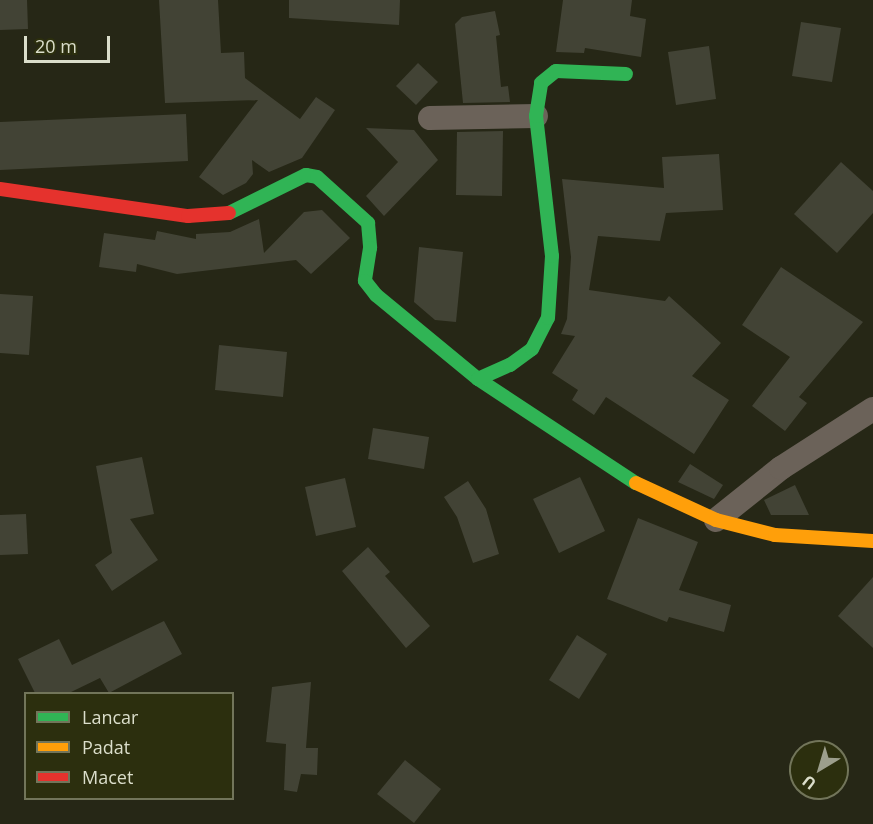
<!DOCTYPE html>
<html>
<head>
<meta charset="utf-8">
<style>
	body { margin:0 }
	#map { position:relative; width:873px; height:824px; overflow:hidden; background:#262716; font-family:"Open Sans",sans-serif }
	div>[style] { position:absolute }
	.building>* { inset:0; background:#424335 }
	.street>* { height:24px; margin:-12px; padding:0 12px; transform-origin:12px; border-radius:12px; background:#6b6259 }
	.fast>* { height:14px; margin:-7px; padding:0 7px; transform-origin:7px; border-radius:7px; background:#30b455 }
	.slow>* { height:14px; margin:-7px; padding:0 7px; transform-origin:7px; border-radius:7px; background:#ff9f0a }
	.jam>* { height:14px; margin:-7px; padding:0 7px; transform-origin:7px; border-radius:7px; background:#e5322d }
	span { translate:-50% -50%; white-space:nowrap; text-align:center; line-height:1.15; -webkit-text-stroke:4.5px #2c2f0e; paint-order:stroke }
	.legend { position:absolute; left:24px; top:692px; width:210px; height:108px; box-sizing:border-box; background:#2c2f0e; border:2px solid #72755a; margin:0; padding:8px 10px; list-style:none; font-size:18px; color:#dbdecb }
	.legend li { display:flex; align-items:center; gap:12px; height:30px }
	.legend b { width:30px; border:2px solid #72755a }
	.north { position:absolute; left:789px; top:740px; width:60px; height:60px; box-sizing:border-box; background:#2c2f0e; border:2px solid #72755a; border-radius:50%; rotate:218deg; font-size:16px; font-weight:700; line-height:24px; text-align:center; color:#dbdecb }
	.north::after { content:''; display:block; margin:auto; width:21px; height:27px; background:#9c9e8c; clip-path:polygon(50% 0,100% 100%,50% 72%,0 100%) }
	.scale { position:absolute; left:24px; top:36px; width:86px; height:27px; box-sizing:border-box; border:3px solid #dbdecb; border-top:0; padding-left:8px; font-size:18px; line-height:21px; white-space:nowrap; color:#dbdecb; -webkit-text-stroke:4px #2c2f0e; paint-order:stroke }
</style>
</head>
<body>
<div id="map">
	<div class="building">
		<i style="clip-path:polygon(0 0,27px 0,28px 29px,0 30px)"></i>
		<i style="clip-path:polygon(159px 0,218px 0,221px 53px,244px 52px,245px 78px,300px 119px,316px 97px,335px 110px,302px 158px,269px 172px,252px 160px,253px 174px,246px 183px,223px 195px,199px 177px,258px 100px,165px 103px)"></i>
		<i style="clip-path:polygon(289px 0,400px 0,399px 25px,289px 18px)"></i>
		<i style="clip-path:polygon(563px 0,632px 0,630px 16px,646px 19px,641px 57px,585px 48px,584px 53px,556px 52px)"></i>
		<i style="clip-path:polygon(495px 11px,500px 35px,496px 36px,501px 87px,508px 86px,510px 102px,463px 103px,455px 24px,462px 17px)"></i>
		<i style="clip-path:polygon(801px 22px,841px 28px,832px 82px,792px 76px)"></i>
		<i style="clip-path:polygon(709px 46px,716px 99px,676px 105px,668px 52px)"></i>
		<i style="clip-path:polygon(418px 63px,438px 82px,416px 105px,396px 86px)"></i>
		<i style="clip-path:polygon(186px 114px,188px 161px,0 170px,0 122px)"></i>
		<i style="clip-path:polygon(366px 128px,414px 130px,438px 160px,384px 216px,366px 196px,398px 162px)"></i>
		<i style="clip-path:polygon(503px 131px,502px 196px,456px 195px,457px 132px)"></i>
		<i style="clip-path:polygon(719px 154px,723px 210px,666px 213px,660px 241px,598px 236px,589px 290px,665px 301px,669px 296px,721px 343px,692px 376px,729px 400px,694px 454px,606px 397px,594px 415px,572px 400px,578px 390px,552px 373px,575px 336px,561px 334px,567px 319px,571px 257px,562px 179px,664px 188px,662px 157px)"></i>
		<i style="clip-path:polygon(841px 162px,873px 191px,873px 213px,837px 253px,794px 214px)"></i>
		<i style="clip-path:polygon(322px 210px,350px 238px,311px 274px,296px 260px,177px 274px,137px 264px,136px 272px,99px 267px,104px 233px,155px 240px,157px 231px,196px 239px,196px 234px,230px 232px,259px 219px,264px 253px,304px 212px)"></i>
		<i style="clip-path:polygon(419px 247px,463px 252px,456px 322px,435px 320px,414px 302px)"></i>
		<i style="clip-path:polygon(781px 267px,863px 322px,799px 397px,807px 403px,785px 431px,752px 406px,790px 357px,742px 325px)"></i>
		<i style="clip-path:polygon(0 294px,33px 296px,29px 355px,0 353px)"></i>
		<i style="clip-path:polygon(219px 345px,287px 352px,283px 397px,215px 390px)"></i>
		<i style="clip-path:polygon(373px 428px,429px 437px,424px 469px,368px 459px)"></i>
		<i style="clip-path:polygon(142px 457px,154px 514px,130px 519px,158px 560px,112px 591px,95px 565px,112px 553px,96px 466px)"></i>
		<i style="clip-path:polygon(690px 464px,723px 485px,714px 499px,678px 482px)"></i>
		<i style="clip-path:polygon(580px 477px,605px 531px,559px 553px,533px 499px)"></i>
		<i style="clip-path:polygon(345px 478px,356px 527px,316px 536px,305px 487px)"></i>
		<i style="clip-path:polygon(468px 481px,486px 509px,499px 554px,473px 563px,457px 517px,444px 497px)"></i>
		<i style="clip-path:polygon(795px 485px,809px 515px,771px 515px,764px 500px)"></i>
		<i style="clip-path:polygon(26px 514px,28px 554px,0 555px,0 515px)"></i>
		<i style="clip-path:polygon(638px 518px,698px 542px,679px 590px,731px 605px,724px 632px,669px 617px,667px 622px,607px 599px)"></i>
		<i style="clip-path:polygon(368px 547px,390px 572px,385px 576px,430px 626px,406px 648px,342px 571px)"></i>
		<i style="clip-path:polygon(873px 577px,873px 648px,838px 616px)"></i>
		<i style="clip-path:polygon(164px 621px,182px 654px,109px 693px,100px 678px,69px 693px,35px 693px,18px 659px,59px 639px,72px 665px)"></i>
		<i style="clip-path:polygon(577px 635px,607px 654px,579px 699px,549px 680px)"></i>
		<i style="clip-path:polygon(311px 682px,306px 748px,318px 748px,317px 775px,301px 774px,297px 792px,284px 790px,286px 744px,266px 742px,272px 687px)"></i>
		<i style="clip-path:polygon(405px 760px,441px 789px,414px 823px,377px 794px)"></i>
	</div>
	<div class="street">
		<i style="left:430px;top:118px;width:106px;rotate:-1.1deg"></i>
		<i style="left:716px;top:520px;width:83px;rotate:-38.7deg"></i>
		<i style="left:781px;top:468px;width:109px;rotate:-32.7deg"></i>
	</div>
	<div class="fast">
		<i style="left:229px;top:213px;width:86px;rotate:-26.3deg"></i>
		<i style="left:306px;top:175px;width:11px;rotate:10deg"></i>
		<i style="left:317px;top:177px;width:69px;rotate:42deg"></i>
		<i style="left:368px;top:223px;width:25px;rotate:85deg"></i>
		<i style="left:370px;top:248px;width:33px;rotate:99deg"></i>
		<i style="left:365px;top:281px;width:18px;rotate:52deg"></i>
		<i style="left:376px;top:295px;width:132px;rotate:39.5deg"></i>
		<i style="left:478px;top:379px;width:189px;rotate:33.4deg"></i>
		<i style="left:478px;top:379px;width:35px;rotate:-24deg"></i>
		<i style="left:510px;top:365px;width:27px;rotate:-36deg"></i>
		<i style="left:532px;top:349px;width:35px;rotate:-63deg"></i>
		<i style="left:548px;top:318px;width:62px;rotate:-86.3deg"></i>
		<i style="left:552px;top:256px;width:141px;rotate:-96.5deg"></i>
		<i style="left:536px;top:116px;width:33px;rotate:-81deg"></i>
		<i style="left:541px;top:83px;width:19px;rotate:-39deg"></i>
		<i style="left:556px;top:71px;width:70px;rotate:2.5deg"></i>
	</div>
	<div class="slow">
		<i style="left:636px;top:483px;width:88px;rotate:24.8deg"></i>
		<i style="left:716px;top:520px;width:61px;rotate:14.3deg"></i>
		<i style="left:775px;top:535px;width:98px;rotate:3.5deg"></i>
	</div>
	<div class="jam">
		<i style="left:0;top:189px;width:190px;rotate:8.2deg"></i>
		<i style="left:188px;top:216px;width:41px;rotate:-4.2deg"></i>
	</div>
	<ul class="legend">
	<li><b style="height:8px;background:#30b455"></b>Lancar</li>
	<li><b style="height:8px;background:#ff9f0a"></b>Padat</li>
	<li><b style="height:8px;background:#e5322d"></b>Macet</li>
	</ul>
	<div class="north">U</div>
	<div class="scale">20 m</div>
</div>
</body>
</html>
